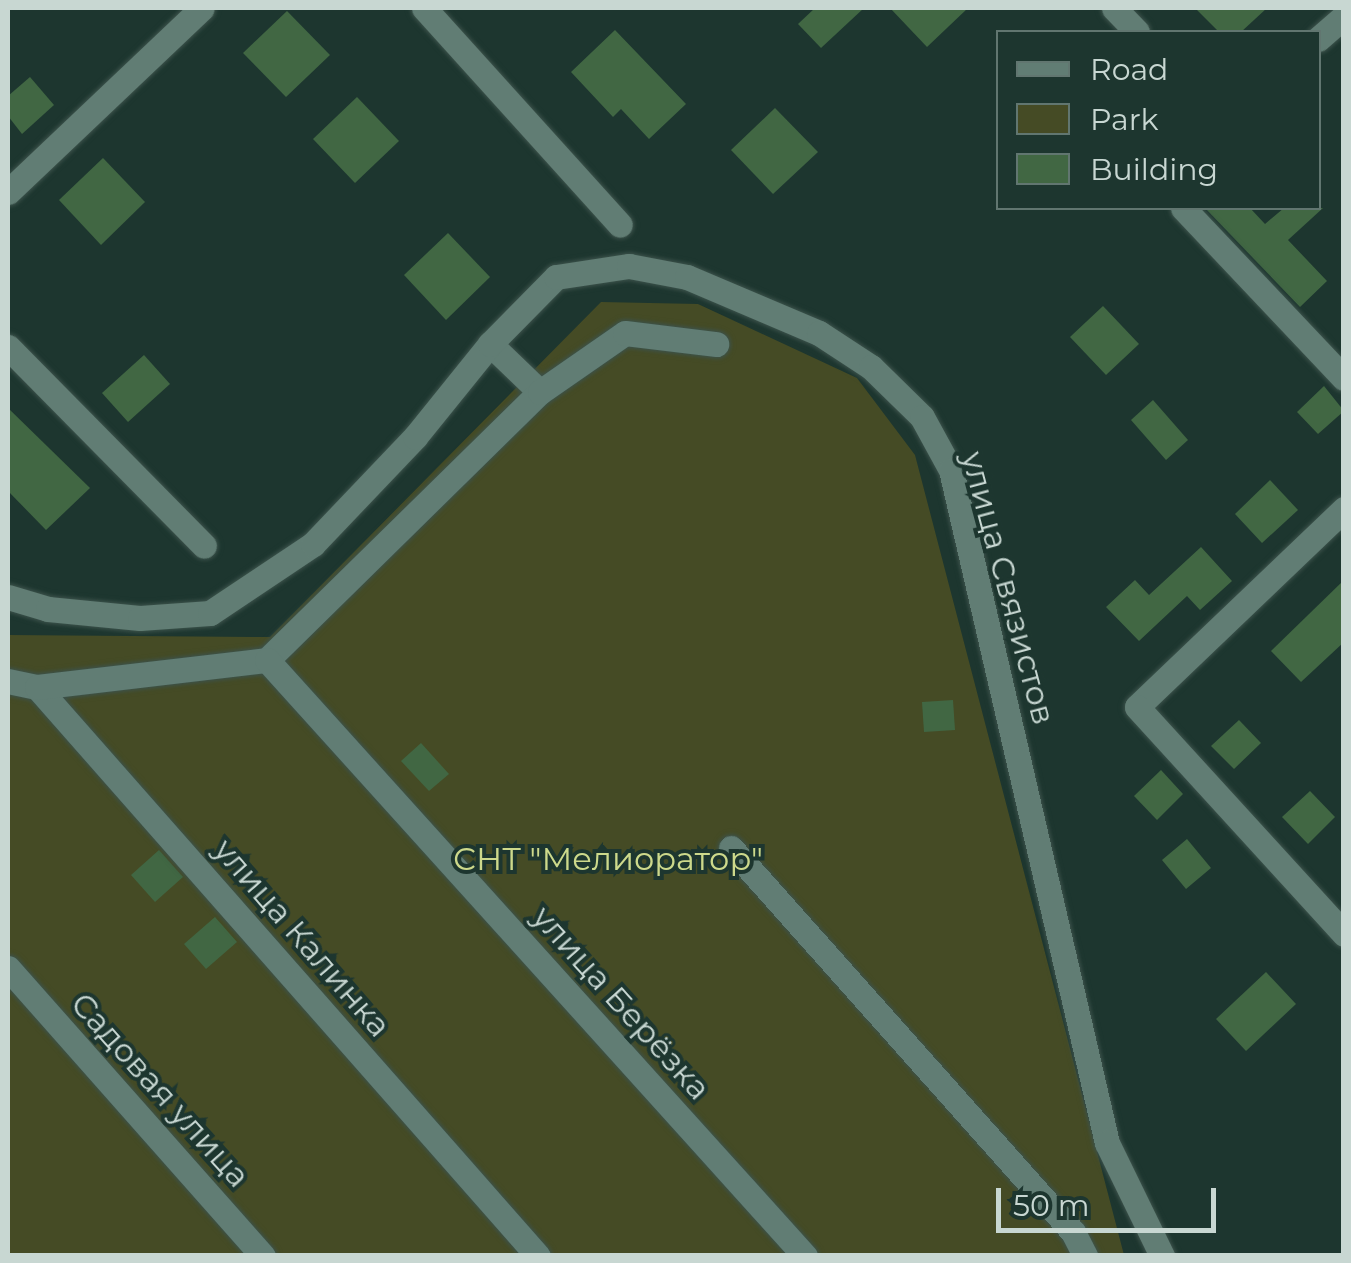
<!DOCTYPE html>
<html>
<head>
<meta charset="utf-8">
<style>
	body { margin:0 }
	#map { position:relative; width:1351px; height:1263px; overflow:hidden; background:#1d362f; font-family:Montserrat,sans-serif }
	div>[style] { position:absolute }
	.green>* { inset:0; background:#454b25 }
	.building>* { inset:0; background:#416743 }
	.roads { filter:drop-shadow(0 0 2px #3c524b) drop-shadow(0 0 2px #3c524b) }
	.minor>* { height:25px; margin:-12.5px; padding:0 12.5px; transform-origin:12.5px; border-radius:12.5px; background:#617d74 }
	span { translate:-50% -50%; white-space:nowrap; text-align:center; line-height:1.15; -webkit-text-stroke:8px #1d362f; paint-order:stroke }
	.street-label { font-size:32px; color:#c8d7d2 }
	.park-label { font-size:32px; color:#cdd98b }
	.frame { position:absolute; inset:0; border:10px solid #c8d7d2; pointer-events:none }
	.legend { position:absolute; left:996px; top:30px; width:325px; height:180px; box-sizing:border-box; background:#1d362f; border:2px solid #617670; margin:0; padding:12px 18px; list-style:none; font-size:30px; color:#c8d7d2 }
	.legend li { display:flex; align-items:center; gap:20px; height:50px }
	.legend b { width:50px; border:2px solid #617670 }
	.scale { position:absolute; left:996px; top:1188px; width:220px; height:45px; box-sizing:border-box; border:5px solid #c8d7d2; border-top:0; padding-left:12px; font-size:30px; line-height:35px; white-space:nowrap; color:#c8d7d2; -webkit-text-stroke:8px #1d362f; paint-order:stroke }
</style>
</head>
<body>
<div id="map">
	<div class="green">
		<i style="clip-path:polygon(601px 302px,698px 304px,857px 378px,915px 455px,1124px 1255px,8px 1255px,8px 635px,270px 637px)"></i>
	</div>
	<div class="building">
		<i style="clip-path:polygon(815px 8px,864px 8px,821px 48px,798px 24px)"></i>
		<i style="clip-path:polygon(890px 8px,968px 8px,927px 47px)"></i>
		<i style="clip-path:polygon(1195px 8px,1267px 8px,1241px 32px,1219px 32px)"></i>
		<i style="clip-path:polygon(287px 11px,330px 55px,286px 97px,243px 53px)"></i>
		<i style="clip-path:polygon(615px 30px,686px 104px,649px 139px,621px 109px,613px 117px,571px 72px)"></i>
		<i style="clip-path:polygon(30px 77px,54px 105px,22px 134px,8px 116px,8px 96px)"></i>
		<i style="clip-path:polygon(357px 97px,399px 141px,355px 183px,313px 139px)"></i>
		<i style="clip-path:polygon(775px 108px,818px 152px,773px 194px,731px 150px)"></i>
		<i style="clip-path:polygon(103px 158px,145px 202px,101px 245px,59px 200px)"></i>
		<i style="clip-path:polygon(1205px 208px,1250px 208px,1265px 224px,1284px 208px,1323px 208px,1288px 240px,1327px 281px,1300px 307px)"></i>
		<i style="clip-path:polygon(448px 233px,490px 277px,446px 320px,404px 275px)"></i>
		<i style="clip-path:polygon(1103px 306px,1139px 344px,1106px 375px,1070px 337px)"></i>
		<i style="clip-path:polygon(144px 355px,170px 384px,128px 422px,102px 393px)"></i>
		<i style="clip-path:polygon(1324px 386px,1344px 411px,1318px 434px,1297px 412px)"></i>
		<i style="clip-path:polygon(1153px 400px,1188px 440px,1166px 460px,1131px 420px)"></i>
		<i style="clip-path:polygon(8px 408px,90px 488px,46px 530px,8px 491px)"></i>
		<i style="clip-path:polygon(1270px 480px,1298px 510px,1262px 543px,1235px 514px)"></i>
		<i style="clip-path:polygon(1201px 547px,1232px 581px,1200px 610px,1187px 596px,1139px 641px,1106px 607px,1135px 580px,1149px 595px)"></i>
		<i style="clip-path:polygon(1344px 580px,1344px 642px,1301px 682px,1271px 651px)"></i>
		<i style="clip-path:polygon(953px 700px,955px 730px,924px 732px,922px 702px)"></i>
		<i style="clip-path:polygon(1239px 720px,1261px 743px,1234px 769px,1211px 746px)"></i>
		<i style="clip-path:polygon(421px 743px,449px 774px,429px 791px,401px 761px)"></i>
		<i style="clip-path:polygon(1161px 770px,1183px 794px,1157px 820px,1134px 796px)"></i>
		<i style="clip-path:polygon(1310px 791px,1335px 817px,1308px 844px,1282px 817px)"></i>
		<i style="clip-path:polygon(1187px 839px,1211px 868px,1186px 889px,1162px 860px)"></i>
		<i style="clip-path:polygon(159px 850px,183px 877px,155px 902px,131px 875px)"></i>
		<i style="clip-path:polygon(215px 917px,237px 942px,206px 969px,184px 944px)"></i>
		<i style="clip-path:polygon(1266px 972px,1296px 1004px,1246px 1051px,1216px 1019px)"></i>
	</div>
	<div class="roads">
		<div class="minor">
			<i style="left:424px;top:8px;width:292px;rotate:47.9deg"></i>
			<i style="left:1114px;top:8px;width:33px;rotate:46deg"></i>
			<i style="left:1318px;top:39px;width:35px;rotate:-41deg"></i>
			<i style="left:8px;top:192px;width:267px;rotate:-43.5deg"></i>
			<i style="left:1183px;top:208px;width:234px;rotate:46.6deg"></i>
			<i style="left:490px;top:344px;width:69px;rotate:43.8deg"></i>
			<i style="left:8px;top:347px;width:279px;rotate:45.4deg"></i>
			<i style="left:1344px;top:509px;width:286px;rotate:136.3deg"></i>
			<i style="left:1137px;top:707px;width:307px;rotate:47.6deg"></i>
			<i style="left:8px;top:597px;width:42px;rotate:16.7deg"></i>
			<i style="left:48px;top:609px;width:92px;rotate:5.6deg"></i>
			<i style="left:140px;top:618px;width:70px;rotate:-4.1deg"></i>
			<i style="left:210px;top:613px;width:124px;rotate:-33.8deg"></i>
			<i style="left:313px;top:544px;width:148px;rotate:-46.4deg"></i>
			<i style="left:415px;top:437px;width:119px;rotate:-51.1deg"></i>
			<i style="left:490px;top:344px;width:94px;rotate:-45.4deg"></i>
			<i style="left:556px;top:277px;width:74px;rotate:-8.6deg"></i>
			<i style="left:629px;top:266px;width:59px;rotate:10.7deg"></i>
			<i style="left:687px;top:277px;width:143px;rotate:23deg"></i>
			<i style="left:819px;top:333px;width:62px;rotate:33.2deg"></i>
			<i style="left:871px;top:367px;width:71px;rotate:44.4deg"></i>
			<i style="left:922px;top:417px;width:60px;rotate:61.3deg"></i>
			<i style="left:951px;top:470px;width:691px;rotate:76.95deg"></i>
			<i style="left:1107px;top:1143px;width:126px;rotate:64deg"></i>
			<i style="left:267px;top:660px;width:383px;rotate:-44.5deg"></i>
			<i style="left:540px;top:392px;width:103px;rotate:-34.8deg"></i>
			<i style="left:625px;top:333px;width:92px;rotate:6.9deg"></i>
			<i style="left:8px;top:681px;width:30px;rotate:12deg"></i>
			<i style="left:37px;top:687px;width:758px;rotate:48.64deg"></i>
			<i style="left:37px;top:687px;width:232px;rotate:-6.7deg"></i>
			<i style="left:267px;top:660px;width:803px;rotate:47.93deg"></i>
			<i style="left:731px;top:848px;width:514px;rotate:48.31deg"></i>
			<i style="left:1073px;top:1232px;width:27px;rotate:63deg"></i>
			<i style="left:8px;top:968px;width:385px;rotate:48.5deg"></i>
		</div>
	</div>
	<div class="street-label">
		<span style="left:1008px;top:588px;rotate:75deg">улица Связистов</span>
		<span style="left:302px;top:938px;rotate:49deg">улица Калинка</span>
		<span style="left:621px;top:1003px;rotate:48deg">улица Берёзка</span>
		<span style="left:160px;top:1090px;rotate:48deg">Садовая улица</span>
	</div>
	<div class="park-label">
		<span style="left:608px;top:859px">СНТ "Мелиоратор"</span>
	</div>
	<div class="frame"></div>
	<ul class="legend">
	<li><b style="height:12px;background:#617d74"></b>Road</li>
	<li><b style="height:28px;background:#454b25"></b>Park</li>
	<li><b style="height:28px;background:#416743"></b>Building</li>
	</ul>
	<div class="scale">50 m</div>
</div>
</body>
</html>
